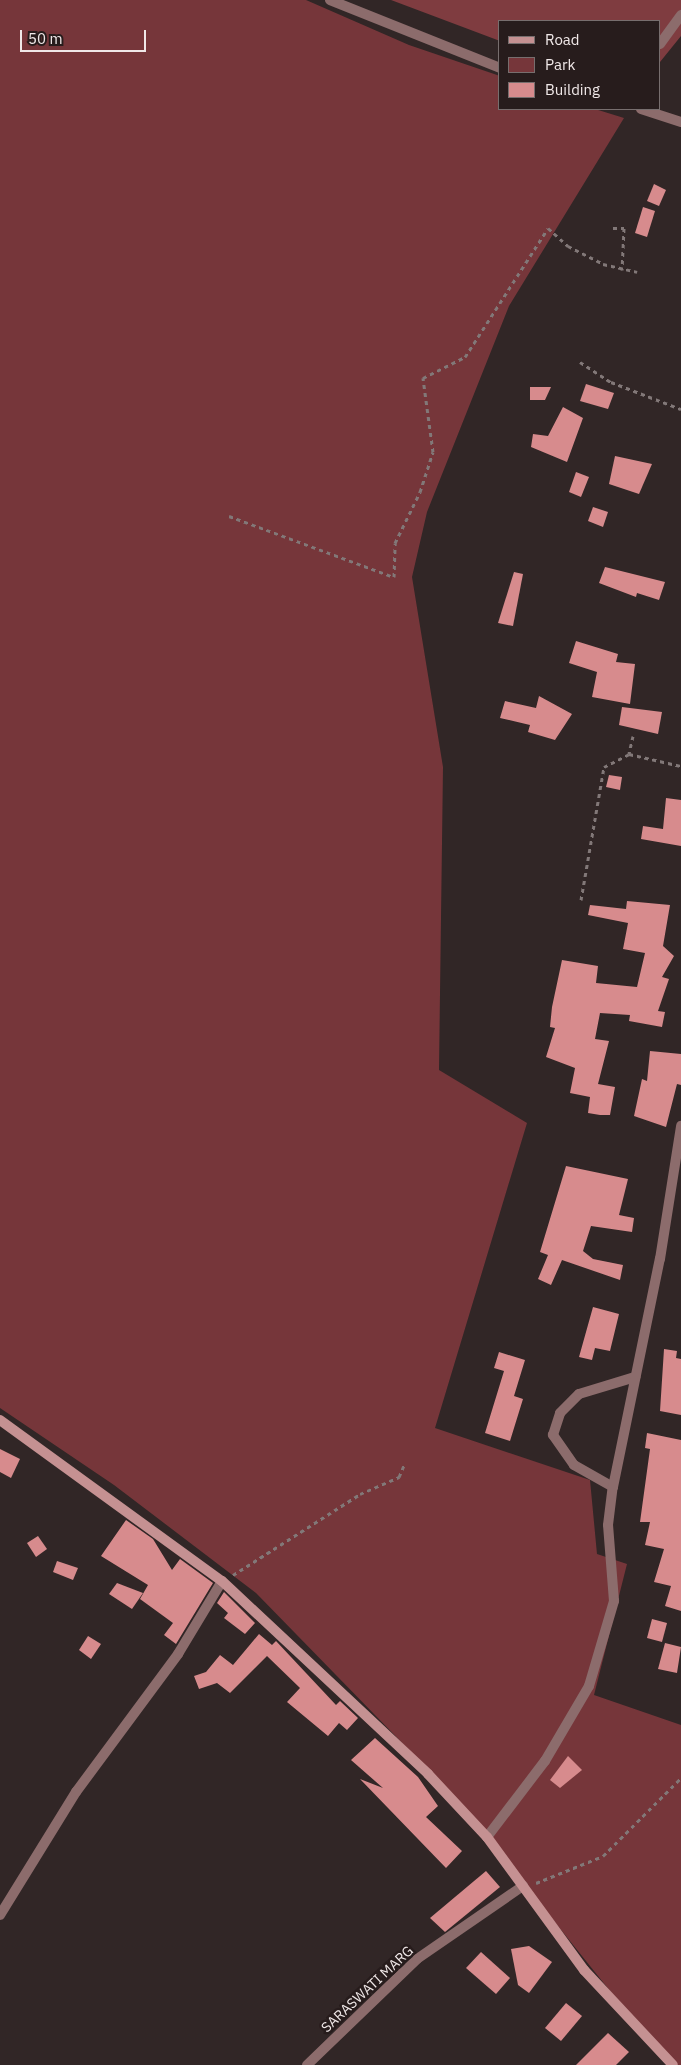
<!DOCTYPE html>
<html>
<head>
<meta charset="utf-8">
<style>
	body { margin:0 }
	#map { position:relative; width:681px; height:2065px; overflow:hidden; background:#312626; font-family:"IBM Plex Sans",sans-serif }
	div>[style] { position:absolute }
	.green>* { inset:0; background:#76363a }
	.forest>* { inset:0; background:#7f3c40 }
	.building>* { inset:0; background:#d78b8d }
	.path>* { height:3px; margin-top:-1.5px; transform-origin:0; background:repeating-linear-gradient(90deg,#827878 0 4px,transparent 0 8px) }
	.street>* { height:10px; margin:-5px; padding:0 5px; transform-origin:5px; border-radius:5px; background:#8c6c6c }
	.secondary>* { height:10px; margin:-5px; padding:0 5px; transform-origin:5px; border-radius:5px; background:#c59192 }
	span { translate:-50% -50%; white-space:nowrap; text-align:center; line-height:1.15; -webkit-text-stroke:5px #271c1c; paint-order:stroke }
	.street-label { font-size:14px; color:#f0e8e8 }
	.legend { position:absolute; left:498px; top:20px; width:162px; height:90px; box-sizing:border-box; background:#271c1c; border:1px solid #776e6e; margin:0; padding:6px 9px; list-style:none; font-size:15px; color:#f0e8e8 }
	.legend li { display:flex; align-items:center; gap:10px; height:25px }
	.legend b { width:25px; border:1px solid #776e6e }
	.scale { position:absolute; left:20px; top:30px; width:126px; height:22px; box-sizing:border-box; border:2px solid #f0e8e8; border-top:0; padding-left:6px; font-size:15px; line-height:18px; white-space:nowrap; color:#f0e8e8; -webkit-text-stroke:4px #271c1c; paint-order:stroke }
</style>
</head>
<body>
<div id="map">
	<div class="green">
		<i style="clip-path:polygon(0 0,306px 0,409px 45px,500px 76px,500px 109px,595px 109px,624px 118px,509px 306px,427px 512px,412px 577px,443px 767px,439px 1070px,527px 1123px,435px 1428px,590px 1480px,597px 1554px,627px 1564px,594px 1695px,681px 1725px,681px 2065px,672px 2065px,655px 2047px,452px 1794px,256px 1593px,114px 1485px,0 1408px)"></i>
	</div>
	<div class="forest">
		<i style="clip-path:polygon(391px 0,681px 0,681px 36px,660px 62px,660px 21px,500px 21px,500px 41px)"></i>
	</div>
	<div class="building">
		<i style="clip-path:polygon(654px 184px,666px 190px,659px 206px,647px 201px)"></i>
		<i style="clip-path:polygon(643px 207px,655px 211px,647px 237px,635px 233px)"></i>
		<i style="clip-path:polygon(586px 384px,614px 393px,608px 409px,580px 401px)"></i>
		<i style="clip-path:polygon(530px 387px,551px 387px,545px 400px,530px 400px)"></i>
		<i style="clip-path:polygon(563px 407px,583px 418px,567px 462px,531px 447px,533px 434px,548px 436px)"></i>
		<i style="clip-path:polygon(615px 456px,652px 464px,639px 494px,609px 484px)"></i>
		<i style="clip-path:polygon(576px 472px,589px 477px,581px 497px,569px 492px)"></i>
		<i style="clip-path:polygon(593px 507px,608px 512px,603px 527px,588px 521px)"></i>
		<i style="clip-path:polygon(605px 567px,665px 582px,659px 600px,637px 593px,636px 597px,599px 583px)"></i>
		<i style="clip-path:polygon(514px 572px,523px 574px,513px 626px,498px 623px)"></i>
		<i style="clip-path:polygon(576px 641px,618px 654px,616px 662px,635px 664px,630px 704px,592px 697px,597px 672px,569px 663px)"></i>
		<i style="clip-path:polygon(539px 696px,572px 714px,555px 740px,528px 732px,530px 725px,500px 718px,505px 701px,536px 708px)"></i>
		<i style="clip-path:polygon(622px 707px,662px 712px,658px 734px,619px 725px)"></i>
		<i style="clip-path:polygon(609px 775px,622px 777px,620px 790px,606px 787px)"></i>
		<i style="clip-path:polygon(666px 798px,681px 800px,681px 846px,641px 839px,643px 826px,663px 829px)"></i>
		<i style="clip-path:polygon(627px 901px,670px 905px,663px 946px,674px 956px,662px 977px,669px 979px,658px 1011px,665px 1012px,662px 1027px,629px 1021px,630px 1015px,600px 1013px,595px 1039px,609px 1041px,598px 1084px,615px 1087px,610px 1115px,600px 1115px,588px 1113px,590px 1097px,570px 1093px,575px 1068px,546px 1057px,555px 1028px,550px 1027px,552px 1007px,562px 960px,598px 966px,596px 983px,637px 987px,645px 953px,623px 949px,628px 923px,588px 915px,590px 905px,626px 909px)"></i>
		<i style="clip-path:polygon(650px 1051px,681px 1054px,681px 1085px,677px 1084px,666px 1127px,634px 1116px,642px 1079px,647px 1081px)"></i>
		<i style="clip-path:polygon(566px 1166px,628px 1179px,619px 1215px,634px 1218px,632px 1232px,591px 1226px,583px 1251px,593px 1259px,623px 1265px,620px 1280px,562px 1260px,551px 1285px,538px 1279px,548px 1255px,540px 1252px)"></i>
		<i style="clip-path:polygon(593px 1307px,619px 1314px,610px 1351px,595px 1348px,592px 1360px,579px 1357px)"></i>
		<i style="clip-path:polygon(664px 1349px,677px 1351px,676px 1358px,681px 1359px,681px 1415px,660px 1411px)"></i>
		<i style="clip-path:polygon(499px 1352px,525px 1360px,514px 1396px,523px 1399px,510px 1441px,485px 1433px,504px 1371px,494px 1368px)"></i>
		<i style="clip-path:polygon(647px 1433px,681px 1440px,681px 1611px,665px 1606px,671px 1586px,654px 1582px,664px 1549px,645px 1545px,650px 1522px,640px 1522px,650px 1449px,645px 1448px)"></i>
		<i style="clip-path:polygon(0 1449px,20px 1459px,11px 1478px,0 1472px)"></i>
		<i style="clip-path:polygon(126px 1520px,153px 1539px,172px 1570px,180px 1559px,213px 1583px,176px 1644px,164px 1635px,173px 1623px,140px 1599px,148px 1585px,101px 1556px)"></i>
		<i style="clip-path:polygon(38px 1536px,47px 1549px,36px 1557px,27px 1543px)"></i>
		<i style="clip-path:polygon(57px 1561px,78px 1568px,73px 1580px,53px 1572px)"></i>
		<i style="clip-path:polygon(117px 1583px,143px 1593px,132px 1609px,109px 1594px)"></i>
		<i style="clip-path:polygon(224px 1592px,255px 1623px,245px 1634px,224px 1618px,228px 1613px,217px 1603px)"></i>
		<i style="clip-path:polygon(652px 1619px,667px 1623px,662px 1642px,647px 1638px)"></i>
		<i style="clip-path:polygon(259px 1634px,272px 1645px,276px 1641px,336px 1705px,340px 1701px,358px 1718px,347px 1730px,339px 1723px,328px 1736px,287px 1702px,300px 1688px,267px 1656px,230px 1693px,217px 1683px,199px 1689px,194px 1676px,206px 1672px,220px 1655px,233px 1665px)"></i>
		<i style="clip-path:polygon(88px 1636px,101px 1644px,91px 1659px,79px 1650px)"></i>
		<i style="clip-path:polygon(665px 1643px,681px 1647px,677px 1673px,658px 1669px)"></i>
		<i style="clip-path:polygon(375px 1738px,418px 1777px,438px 1806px,426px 1817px,462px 1851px,446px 1868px,360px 1779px,383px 1788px,351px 1760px)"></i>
		<i style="clip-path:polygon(568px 1756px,582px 1770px,560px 1788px,550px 1780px)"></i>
		<i style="clip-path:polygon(486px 1871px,500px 1887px,445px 1932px,430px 1918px)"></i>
		<i style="clip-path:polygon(529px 1946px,552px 1962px,529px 1993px,518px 1985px,511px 1949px)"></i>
		<i style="clip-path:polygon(481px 1952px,510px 1978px,496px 1994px,466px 1968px)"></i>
		<i style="clip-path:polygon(566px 2003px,582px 2016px,561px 2041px,545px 2028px)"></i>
		<i style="clip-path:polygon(608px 2033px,629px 2052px,616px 2065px,576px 2065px)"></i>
	</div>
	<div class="path">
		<i style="left:613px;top:228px;width:11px"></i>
		<i style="left:624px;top:228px;width:42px;rotate:92.7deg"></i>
		<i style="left:580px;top:362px;width:37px;rotate:33deg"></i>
		<i style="left:611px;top:382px;width:75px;rotate:21.1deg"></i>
		<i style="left:229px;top:516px;width:176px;rotate:20.3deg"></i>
		<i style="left:394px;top:577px;width:34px;rotate:-88deg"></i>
		<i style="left:395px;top:543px;width:57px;rotate:-63.9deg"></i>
		<i style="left:420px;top:492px;width:42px;rotate:-72deg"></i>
		<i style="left:433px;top:452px;width:75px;rotate:-97.7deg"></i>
		<i style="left:423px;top:378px;width:47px;rotate:-26.6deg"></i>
		<i style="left:465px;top:357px;width:153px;rotate:-57.2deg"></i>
		<i style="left:548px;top:228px;width:27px;rotate:42deg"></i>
		<i style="left:568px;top:246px;width:39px;rotate:27deg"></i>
		<i style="left:603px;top:264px;width:35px;rotate:13deg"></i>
		<i style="left:633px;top:736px;width:18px;rotate:103deg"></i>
		<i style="left:629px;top:754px;width:53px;rotate:13deg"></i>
		<i style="left:581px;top:900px;width:135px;rotate:-80.2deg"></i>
		<i style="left:604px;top:767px;width:28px;rotate:-27deg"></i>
		<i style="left:233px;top:1575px;width:151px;rotate:-32.5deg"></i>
		<i style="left:360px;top:1494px;width:43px;rotate:-23.6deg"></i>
		<i style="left:399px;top:1477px;width:13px;rotate:-67deg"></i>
		<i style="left:536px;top:1883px;width:72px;rotate:-21.9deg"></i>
		<i style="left:603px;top:1856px;width:110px;rotate:-45deg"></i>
	</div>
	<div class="street">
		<i style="left:330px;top:0;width:183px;rotate:21.8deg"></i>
		<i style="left:660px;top:44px;width:36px;rotate:-54deg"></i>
		<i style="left:641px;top:109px;width:42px;rotate:18deg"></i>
		<i style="left:613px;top:1487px;width:45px;rotate:-150.6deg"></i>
		<i style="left:574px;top:1465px;width:37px;rotate:-125deg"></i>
		<i style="left:553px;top:1435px;width:23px;rotate:-72deg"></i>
		<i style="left:560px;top:1413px;width:27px;rotate:-45deg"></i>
		<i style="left:579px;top:1394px;width:59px;rotate:-16.9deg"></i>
		<i style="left:487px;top:1837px;width:96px;rotate:-52.7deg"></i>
		<i style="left:545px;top:1761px;width:87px;rotate:-59.6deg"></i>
		<i style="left:589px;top:1686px;width:89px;rotate:-73.6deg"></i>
		<i style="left:614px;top:1601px;width:76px;rotate:-94.5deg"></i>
		<i style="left:608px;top:1525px;width:38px;rotate:-83deg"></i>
		<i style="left:613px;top:1487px;width:233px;rotate:-78.4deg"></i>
		<i style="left:660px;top:1259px;width:135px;rotate:-81deg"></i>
		<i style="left:0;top:1915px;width:145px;rotate:-58.3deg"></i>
		<i style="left:76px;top:1792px;width:172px;rotate:-53.5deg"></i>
		<i style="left:178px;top:1654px;width:85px;rotate:-58.9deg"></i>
		<i style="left:307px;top:2065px;width:153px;rotate:-43.9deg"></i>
		<i style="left:417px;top:1959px;width:129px;rotate:-34.6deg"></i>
	</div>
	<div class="secondary">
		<i style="left:0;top:1420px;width:274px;rotate:36deg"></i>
		<i style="left:222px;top:1581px;width:282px;rotate:43.1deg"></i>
		<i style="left:428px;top:1774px;width:86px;rotate:46.9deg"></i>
		<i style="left:487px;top:1837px;width:165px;rotate:53.9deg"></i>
		<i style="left:584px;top:1970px;width:130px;rotate:46.9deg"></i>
	</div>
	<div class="street-label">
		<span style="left:367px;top:1989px;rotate:-43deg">SARASWATI MARG</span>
	</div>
	<ul class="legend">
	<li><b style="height:6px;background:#c59192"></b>Road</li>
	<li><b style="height:14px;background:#76363a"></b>Park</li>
	<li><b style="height:14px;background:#d78b8d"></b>Building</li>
	</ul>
	<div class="scale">50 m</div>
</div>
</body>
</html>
